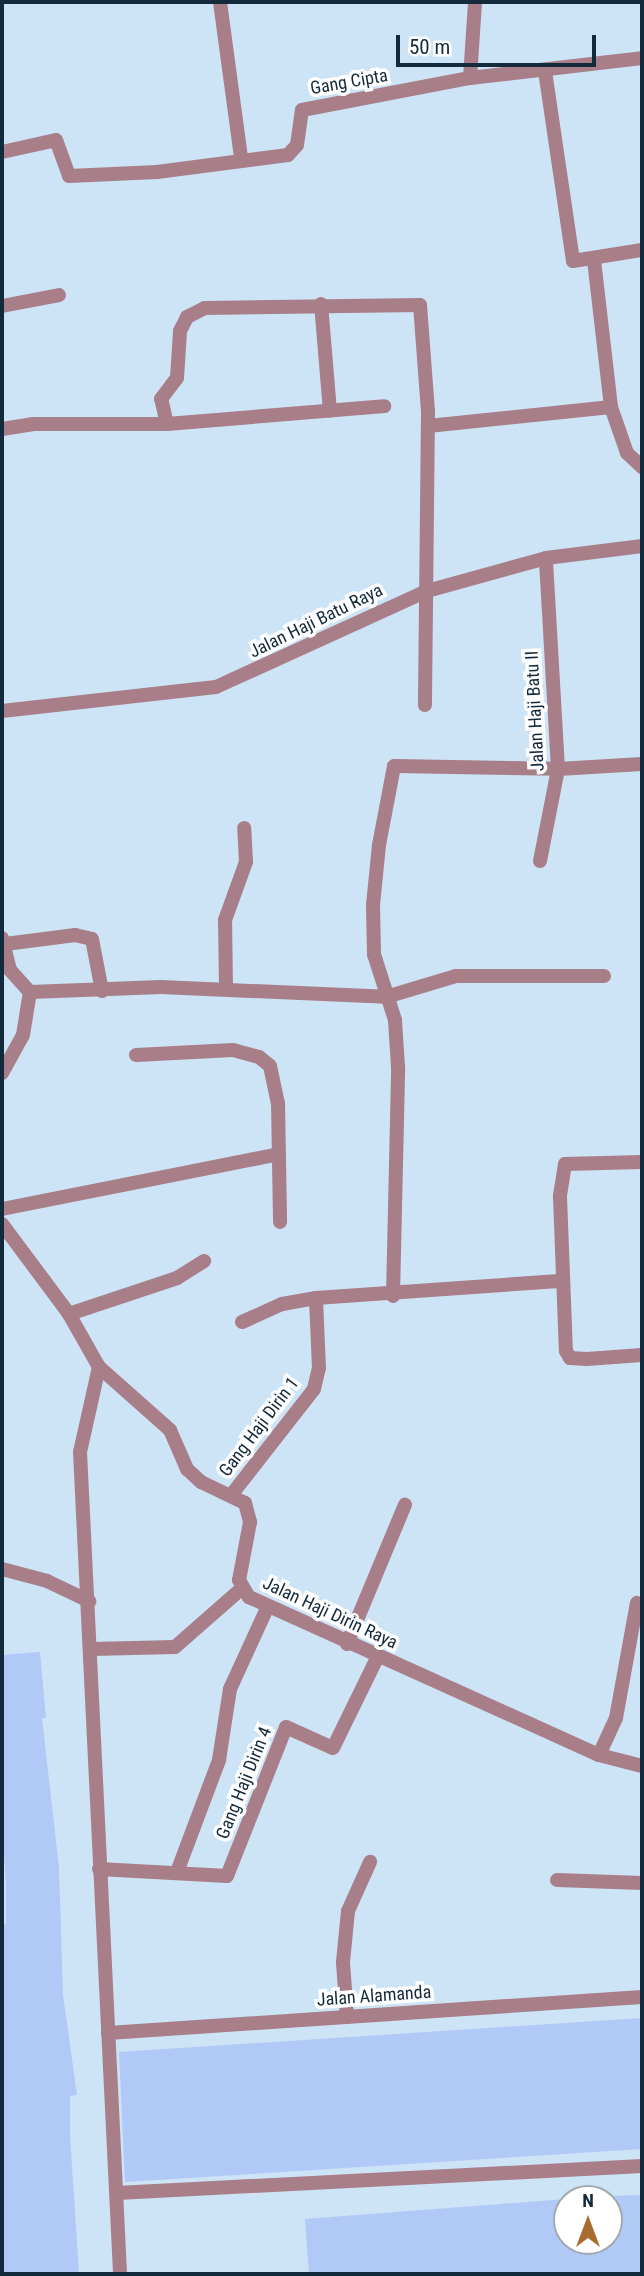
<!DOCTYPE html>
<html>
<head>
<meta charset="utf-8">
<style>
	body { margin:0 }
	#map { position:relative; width:644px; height:2276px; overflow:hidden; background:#cde3f6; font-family:"Roboto Condensed",sans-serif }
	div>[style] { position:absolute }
	.building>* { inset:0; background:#b1c9f7 }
	.street>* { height:14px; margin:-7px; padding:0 7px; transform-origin:7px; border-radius:7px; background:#a87e88 }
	span { translate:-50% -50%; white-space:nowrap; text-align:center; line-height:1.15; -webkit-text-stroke:7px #fff; paint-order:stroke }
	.street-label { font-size:18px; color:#132a3c }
	.frame { position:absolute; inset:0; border:4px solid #132a3c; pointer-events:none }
	.north { position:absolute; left:553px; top:2185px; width:70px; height:70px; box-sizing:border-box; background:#fff; border:2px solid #a1aab1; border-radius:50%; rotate:0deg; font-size:19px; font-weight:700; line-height:28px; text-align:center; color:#132a3c }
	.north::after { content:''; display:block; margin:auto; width:24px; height:32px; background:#a86d2e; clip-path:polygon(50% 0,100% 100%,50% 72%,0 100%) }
	.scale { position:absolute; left:396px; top:35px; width:200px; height:32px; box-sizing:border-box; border:4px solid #132a3c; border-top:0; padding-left:9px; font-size:21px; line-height:24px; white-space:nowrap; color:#132a3c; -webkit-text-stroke:5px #fff; paint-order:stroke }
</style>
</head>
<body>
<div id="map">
	<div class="building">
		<i style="clip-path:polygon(40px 1652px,46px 1718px,42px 1718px,59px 1868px,63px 1995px,77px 2095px,70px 2096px,70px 2135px,79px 2274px,2px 2274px,2px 1924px,6px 1924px,6px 1883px,2px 1834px,2px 1655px)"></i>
		<i style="clip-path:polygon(642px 2018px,642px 2149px,125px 2182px,119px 2052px)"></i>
		<i style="clip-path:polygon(642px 2195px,642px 2274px,309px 2274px,305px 2219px,567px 2199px,567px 2241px,609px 2241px,609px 2196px)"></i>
	</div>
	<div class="street">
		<i style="left:220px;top:2px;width:157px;rotate:82.3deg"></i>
		<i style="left:545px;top:71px;width:192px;rotate:81.6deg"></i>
		<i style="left:573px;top:261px;width:70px;rotate:-9.1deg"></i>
		<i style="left:470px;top:78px;width:76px;rotate:-86.2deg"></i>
		<i style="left:2px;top:152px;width:55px;rotate:-12.5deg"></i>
		<i style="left:56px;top:140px;width:38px;rotate:70deg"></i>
		<i style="left:69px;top:176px;width:88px;rotate:-2.6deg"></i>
		<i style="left:157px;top:172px;width:132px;rotate:-7.4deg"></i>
		<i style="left:288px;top:155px;width:13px;rotate:-48deg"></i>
		<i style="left:297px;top:145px;width:35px;rotate:-82deg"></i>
		<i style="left:302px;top:110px;width:171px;rotate:-10.8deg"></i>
		<i style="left:470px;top:78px;width:173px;rotate:-6.6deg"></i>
		<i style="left:594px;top:260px;width:148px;rotate:83.4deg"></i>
		<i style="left:611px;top:407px;width:49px;rotate:70.8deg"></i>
		<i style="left:627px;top:453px;width:21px;rotate:43deg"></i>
		<i style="left:321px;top:304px;width:107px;rotate:85.2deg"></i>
		<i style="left:2px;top:306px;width:58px;rotate:-10.9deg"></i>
		<i style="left:167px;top:424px;width:26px;rotate:-103deg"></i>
		<i style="left:161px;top:399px;width:26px;rotate:-53deg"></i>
		<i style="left:177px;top:378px;width:47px;rotate:-86.3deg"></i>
		<i style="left:180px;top:331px;width:16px;rotate:-63deg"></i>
		<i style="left:187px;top:317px;width:20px;rotate:-27deg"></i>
		<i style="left:205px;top:308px;width:215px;rotate:-0.8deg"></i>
		<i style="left:420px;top:305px;width:107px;rotate:85.7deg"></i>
		<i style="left:428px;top:412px;width:293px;rotate:90.6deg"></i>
		<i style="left:428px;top:426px;width:184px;rotate:-5.9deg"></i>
		<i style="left:2px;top:429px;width:32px;rotate:-9deg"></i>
		<i style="left:34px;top:424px;width:133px"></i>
		<i style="left:167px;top:424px;width:218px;rotate:-4.7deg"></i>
		<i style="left:2px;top:711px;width:215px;rotate:-6.4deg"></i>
		<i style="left:216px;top:687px;width:232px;rotate:-24.5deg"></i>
		<i style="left:427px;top:591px;width:123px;rotate:-15.5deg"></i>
		<i style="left:546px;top:558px;width:97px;rotate:-7.1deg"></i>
		<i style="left:540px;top:861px;width:94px;rotate:-78.9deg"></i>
		<i style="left:558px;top:769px;width:211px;rotate:-93.3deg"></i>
		<i style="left:2px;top:938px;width:33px;rotate:76deg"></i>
		<i style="left:10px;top:970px;width:30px;rotate:48deg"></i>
		<i style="left:5px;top:944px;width:71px;rotate:-7.3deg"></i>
		<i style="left:75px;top:935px;width:17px;rotate:13deg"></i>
		<i style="left:92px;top:939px;width:53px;rotate:79.1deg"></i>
		<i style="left:226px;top:988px;width:68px;rotate:-90.8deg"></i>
		<i style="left:225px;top:920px;width:62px;rotate:-70.1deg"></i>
		<i style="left:246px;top:862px;width:34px;rotate:-93deg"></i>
		<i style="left:30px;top:992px;width:131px;rotate:-2.2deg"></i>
		<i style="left:161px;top:987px;width:225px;rotate:2.5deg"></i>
		<i style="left:386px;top:997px;width:73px;rotate:-16.7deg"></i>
		<i style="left:456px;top:976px;width:148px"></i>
		<i style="left:136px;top:1055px;width:97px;rotate:-3deg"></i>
		<i style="left:233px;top:1050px;width:27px;rotate:15deg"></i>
		<i style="left:259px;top:1057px;width:14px;rotate:39deg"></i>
		<i style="left:270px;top:1066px;width:38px;rotate:78deg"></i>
		<i style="left:278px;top:1103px;width:119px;rotate:89deg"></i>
		<i style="left:2px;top:1073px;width:43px;rotate:-61.1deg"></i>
		<i style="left:23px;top:1035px;width:44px;rotate:-80.8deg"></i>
		<i style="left:642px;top:1162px;width:77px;rotate:178.5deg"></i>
		<i style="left:565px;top:1164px;width:33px;rotate:99deg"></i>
		<i style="left:560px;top:1197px;width:154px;rotate:87.8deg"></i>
		<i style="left:566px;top:1351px;width:8px;rotate:60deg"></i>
		<i style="left:570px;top:1358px;width:17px;rotate:3deg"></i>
		<i style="left:587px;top:1359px;width:55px;rotate:-4.2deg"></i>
		<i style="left:2px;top:1209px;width:282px;rotate:-11.2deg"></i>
		<i style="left:2px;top:1224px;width:112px;rotate:53.3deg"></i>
		<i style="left:69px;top:1314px;width:61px;rotate:60.5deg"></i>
		<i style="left:99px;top:1367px;width:95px;rotate:41.6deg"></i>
		<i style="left:170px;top:1430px;width:43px;rotate:66.4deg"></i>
		<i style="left:187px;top:1469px;width:19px;rotate:43deg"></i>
		<i style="left:201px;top:1482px;width:49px;rotate:25.5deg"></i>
		<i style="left:245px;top:1503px;width:20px;rotate:75deg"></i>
		<i style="left:250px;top:1522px;width:59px;rotate:100.7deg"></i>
		<i style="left:239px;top:1580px;width:20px;rotate:60deg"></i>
		<i style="left:249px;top:1597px;width:384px;rotate:24.3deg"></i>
		<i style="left:599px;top:1755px;width:44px;rotate:14.3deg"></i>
		<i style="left:393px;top:1296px;width:229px;rotate:-88.7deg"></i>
		<i style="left:398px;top:1067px;width:47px;rotate:-93.7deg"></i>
		<i style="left:395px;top:1020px;width:69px;rotate:-107.7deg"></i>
		<i style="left:374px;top:954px;width:49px;rotate:-91.2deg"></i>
		<i style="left:373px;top:905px;width:60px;rotate:-84.3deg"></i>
		<i style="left:379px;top:845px;width:80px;rotate:-79.2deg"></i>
		<i style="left:394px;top:766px;width:164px;rotate:1deg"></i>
		<i style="left:558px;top:769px;width:84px;rotate:-3.4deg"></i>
		<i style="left:69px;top:1314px;width:114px;rotate:-18.4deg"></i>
		<i style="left:177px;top:1278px;width:32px;rotate:-32deg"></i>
		<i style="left:242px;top:1322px;width:44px;rotate:-24.2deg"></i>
		<i style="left:282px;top:1304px;width:35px;rotate:-10deg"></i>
		<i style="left:316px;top:1298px;width:247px;rotate:-4deg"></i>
		<i style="left:99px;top:1367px;width:87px;rotate:102.6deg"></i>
		<i style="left:80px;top:1452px;width:823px;rotate:87.21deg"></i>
		<i style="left:232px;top:1494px;width:133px;rotate:-52deg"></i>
		<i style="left:314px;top:1389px;width:22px;rotate:-77deg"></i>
		<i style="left:319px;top:1368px;width:70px;rotate:-92.5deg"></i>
		<i style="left:2px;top:1569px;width:47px;rotate:14.9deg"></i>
		<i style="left:47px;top:1581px;width:47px;rotate:25.5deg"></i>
		<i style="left:347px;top:1644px;width:151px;rotate:-67.4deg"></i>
		<i style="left:92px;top:1649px;width:83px;rotate:-1.4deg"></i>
		<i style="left:175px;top:1647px;width:88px;rotate:-41.3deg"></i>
		<i style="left:599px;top:1755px;width:41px;rotate:-65.3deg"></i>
		<i style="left:616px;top:1718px;width:117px;rotate:-79.7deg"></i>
		<i style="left:99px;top:1869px;width:128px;rotate:3.1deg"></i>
		<i style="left:227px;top:1876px;width:160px;rotate:-68.4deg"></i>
		<i style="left:286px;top:1727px;width:51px;rotate:24.1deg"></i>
		<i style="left:333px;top:1748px;width:100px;rotate:-63.9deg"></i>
		<i style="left:177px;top:1872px;width:120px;rotate:-69.4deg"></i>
		<i style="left:219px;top:1760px;width:72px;rotate:-81.2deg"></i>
		<i style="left:230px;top:1689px;width:89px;rotate:-65.4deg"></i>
		<i style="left:557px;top:1880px;width:85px;rotate:2deg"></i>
		<i style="left:347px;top:2017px;width:55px;rotate:-94.2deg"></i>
		<i style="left:343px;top:1962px;width:51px;rotate:-84.4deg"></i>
		<i style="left:348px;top:1911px;width:54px;rotate:-65.8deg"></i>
		<i style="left:108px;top:2033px;width:535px;rotate:-3.86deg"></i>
		<i style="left:117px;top:2193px;width:526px;rotate:-2.94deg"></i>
	</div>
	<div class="street-label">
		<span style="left:349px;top:82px;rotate:-10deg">Gang Cipta</span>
		<span style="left:316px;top:621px;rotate:-26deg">Jalan Haji Batu Raya</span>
		<span style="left:535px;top:711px;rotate:-93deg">Jalan Haji Batu II</span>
		<span style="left:259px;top:1427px;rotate:-53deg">Gang Haji Dirin 1</span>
		<span style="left:330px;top:1613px;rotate:25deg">Jalan Haji Dirin Raya</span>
		<span style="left:244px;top:1783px;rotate:-68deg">Gang Haji Dirin 4</span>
		<span style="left:374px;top:1996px;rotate:-4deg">Jalan Alamanda</span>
	</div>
	<div class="frame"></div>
	<div class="north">N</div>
	<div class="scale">50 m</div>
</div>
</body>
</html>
